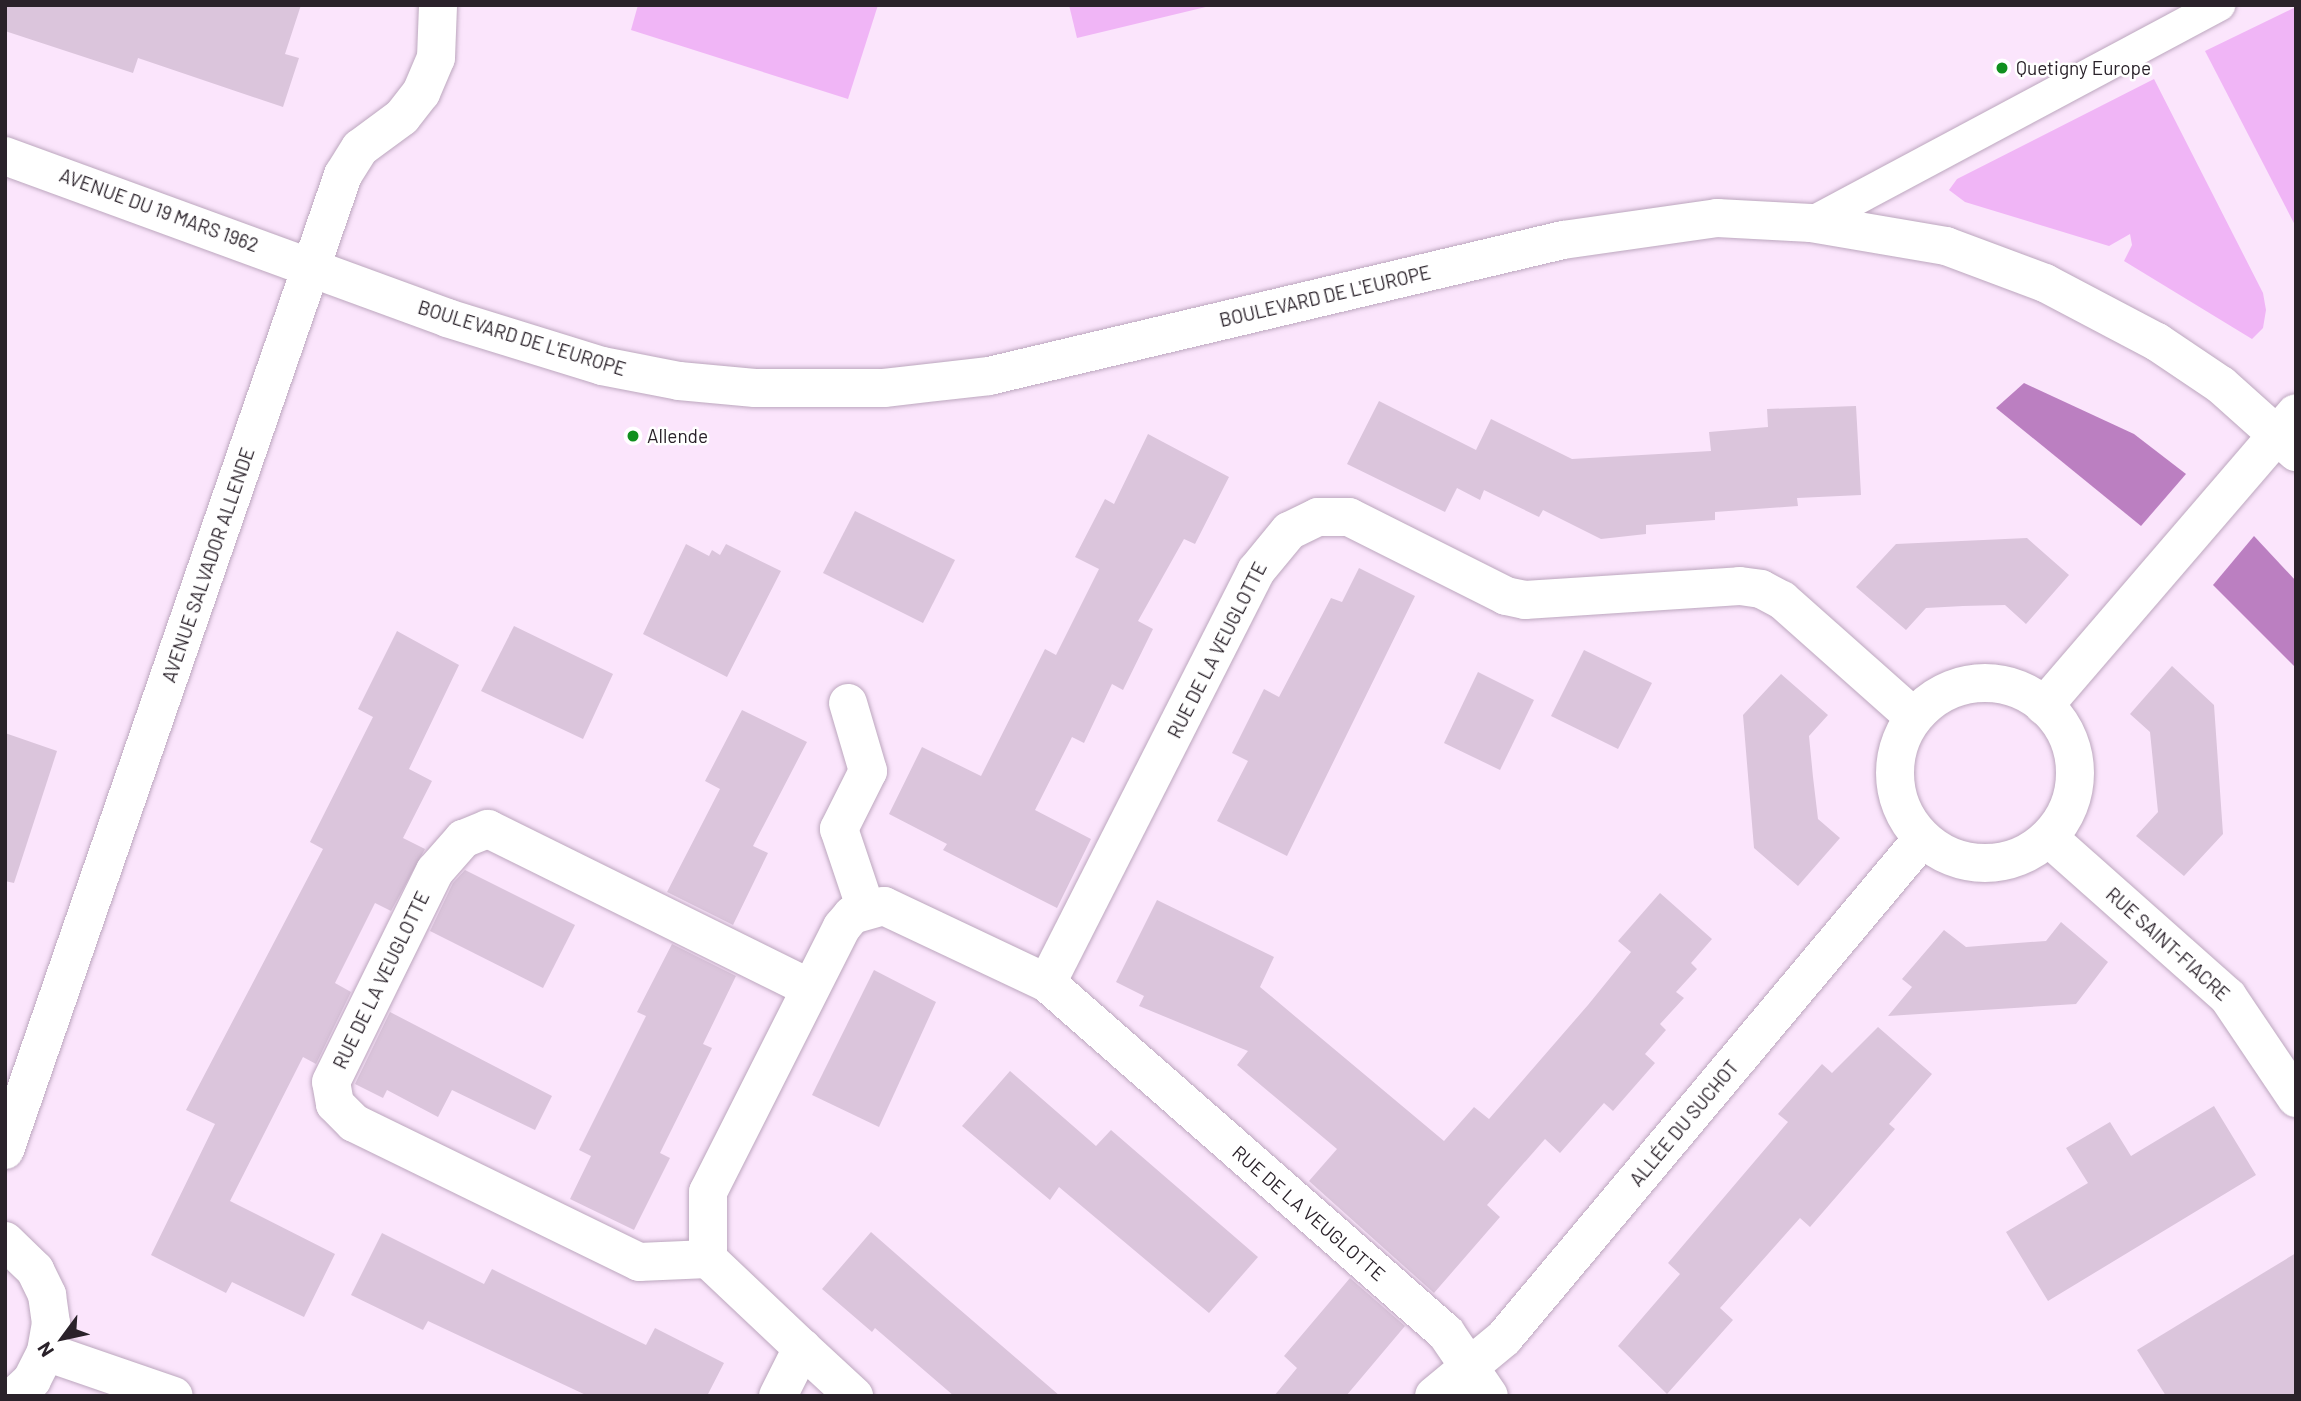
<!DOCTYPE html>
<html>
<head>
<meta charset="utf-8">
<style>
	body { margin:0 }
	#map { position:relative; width:2301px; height:1401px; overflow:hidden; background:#fbe5fc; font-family:Barlow,sans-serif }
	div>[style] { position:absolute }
	.green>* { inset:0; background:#f0b5f6 }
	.water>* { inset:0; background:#bb7fc1 }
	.building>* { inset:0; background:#dbc5dc }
	.roads { filter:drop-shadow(0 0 2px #bca7be) drop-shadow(0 0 2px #bca7be) }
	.service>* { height:32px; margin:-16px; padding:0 16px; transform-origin:16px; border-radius:16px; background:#fff }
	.minor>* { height:38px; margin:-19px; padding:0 19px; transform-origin:19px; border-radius:19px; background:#fff }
	.minor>.ring { margin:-19px; padding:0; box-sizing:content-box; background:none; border:38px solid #fff; border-radius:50% }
	.tertiary>* { height:38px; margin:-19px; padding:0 19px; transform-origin:19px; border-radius:19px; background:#fff }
	.dots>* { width:19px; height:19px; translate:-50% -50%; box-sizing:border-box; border:4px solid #fff; border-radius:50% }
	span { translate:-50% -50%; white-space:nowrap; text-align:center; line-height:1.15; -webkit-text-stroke:5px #fff; paint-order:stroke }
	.poi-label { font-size:19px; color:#2a222a }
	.left { translate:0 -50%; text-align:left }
	.street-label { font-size:19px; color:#2a222a }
	.frame { position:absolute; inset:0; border:7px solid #2a222a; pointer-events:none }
	.north { position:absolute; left:28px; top:1303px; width:70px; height:70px; -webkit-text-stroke:5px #fff; paint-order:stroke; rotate:237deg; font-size:19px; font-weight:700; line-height:28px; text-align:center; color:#2a222a }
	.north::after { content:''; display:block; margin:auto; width:24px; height:32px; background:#2a222a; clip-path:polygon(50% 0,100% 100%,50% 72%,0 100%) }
</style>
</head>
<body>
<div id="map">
	<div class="green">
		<i style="clip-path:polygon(638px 5px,878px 5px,848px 99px,631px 30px)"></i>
		<i style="clip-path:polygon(1069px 5px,1214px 5px,1077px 38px)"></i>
		<i style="clip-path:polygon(2296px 7px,2296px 227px,2205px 51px)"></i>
		<i style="clip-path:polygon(2154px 79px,2263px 293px,2266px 310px,2263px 328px,2252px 339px,2124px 261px,2132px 245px,2130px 234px,2109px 246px,1965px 202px,1949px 190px,1957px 179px)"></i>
	</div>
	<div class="water">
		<i style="clip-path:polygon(2024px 383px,2134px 434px,2186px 474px,2141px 526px,1996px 408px)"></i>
		<i style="clip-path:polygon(2254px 536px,2296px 581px,2296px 668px,2213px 585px)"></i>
	</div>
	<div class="building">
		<i style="clip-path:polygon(5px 5px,301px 5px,285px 54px,299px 58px,283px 107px,138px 58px,133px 73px,5px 31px)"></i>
		<i style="clip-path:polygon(1379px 401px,1476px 450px,1491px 419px,1572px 459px,1711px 451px,1709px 432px,1768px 427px,1767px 409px,1856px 406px,1861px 495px,1797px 498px,1798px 506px,1715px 512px,1715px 520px,1646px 525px,1646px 534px,1601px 539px,1543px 510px,1539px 517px,1484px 490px,1480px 500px,1457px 488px,1445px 512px,1347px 464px)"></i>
		<i style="clip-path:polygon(1148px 434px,1229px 477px,1195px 544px,1184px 539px,1138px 621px,1153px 629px,1123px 690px,1112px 684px,1084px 743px,1072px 737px,1035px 810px,1091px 839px,1057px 908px,943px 850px,947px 844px,889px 814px,922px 747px,981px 776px,1045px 649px,1056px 655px,1099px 569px,1075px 557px,1105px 499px,1114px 504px)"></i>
		<i style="clip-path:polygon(855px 511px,955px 560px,923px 623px,823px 573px)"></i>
		<i style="clip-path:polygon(2027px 538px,2069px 575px,2026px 624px,2005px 605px,1963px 606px,1926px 608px,1906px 630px,1856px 587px,1896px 544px)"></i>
		<i style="clip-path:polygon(686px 544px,709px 556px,712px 550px,720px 555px,726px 544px,781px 571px,727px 677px,643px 634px)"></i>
		<i style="clip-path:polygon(1359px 568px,1415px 596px,1287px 856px,1217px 821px,1248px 761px,1232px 753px,1264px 689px,1279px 697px,1331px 598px,1342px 602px)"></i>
		<i style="clip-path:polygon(514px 626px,613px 674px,583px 739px,481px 691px)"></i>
		<i style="clip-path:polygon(397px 631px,459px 665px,409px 769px,432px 781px,403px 838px,425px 849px,391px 911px,375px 903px,335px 983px,351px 992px,316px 1064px,303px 1057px,230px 1201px,335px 1254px,304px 1317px,232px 1282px,226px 1293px,151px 1255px,215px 1124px,186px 1110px,323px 849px,310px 842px,373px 717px,358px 709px)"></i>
		<i style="clip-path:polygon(1584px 650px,1652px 683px,1618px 749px,1551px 716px)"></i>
		<i style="clip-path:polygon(2172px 666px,2214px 705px,2223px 834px,2184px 876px,2136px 836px,2158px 812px,2150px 732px,2130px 714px)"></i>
		<i style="clip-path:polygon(1478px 672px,1534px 700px,1500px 770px,1444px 743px)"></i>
		<i style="clip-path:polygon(1781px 674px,1828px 715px,1809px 736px,1813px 777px,1818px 819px,1840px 838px,1798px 886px,1754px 848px,1743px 715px)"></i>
		<i style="clip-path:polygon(742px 710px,807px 742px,753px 846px,768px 853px,733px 925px,667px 892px,720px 789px,705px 781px)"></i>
		<i style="clip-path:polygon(5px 733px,57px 751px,14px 883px,5px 881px)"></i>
		<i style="clip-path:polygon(465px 870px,575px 925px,543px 988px,430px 931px,453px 883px)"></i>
		<i style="clip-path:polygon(1660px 893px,1712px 939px,1691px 963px,1697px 969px,1676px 992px,1684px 998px,1660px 1024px,1666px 1030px,1645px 1054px,1655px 1063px,1613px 1111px,1604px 1103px,1560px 1153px,1545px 1139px,1487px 1205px,1500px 1217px,1434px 1293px,1309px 1181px,1337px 1149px,1237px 1065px,1248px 1051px,1139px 1006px,1144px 996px,1116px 982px,1157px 900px,1274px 957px,1260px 987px,1444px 1141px,1474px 1107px,1489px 1119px,1588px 1005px,1631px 952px,1618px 941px)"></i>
		<i style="clip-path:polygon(2061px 922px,2108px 962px,2076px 1004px,1888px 1016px,1912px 987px,1902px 979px,1944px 930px,1966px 947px,2004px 944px,2046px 941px)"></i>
		<i style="clip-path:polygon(672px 944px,736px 976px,703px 1044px,712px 1048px,660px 1153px,670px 1158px,634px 1230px,570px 1199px,591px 1156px,579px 1150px,646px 1016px,637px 1012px)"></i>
		<i style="clip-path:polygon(874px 970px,936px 1002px,879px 1127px,812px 1095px)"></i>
		<i style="clip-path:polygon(390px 1012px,552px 1096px,535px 1130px,452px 1090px,438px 1117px,387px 1090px,383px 1098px,355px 1084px)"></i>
		<i style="clip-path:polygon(1878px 1027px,1932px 1074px,1889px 1124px,1895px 1129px,1810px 1227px,1800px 1218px,1720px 1308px,1733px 1320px,1667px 1394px,1618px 1346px,1680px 1274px,1668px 1263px,1788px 1122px,1778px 1114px,1822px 1064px,1832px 1073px)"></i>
		<i style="clip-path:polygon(1010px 1071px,1096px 1146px,1111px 1130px,1258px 1257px,1209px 1313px,1059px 1187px,1050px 1200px,962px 1126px)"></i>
		<i style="clip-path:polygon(2214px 1106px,2256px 1175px,2048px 1301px,2006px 1232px,2088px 1183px,2066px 1148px,2110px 1122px,2131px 1156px)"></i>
		<i style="clip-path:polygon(871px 1232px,944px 1296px,1060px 1396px,954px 1396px,875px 1328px,872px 1332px,822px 1289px)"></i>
		<i style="clip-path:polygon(382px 1233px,484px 1284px,492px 1269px,646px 1345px,655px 1328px,724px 1363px,707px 1396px,588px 1396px,428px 1321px,423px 1330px,351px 1295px)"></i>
		<i style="clip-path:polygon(2296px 1253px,2296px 1396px,2166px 1396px,2137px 1350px)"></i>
		<i style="clip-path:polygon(1350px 1278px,1405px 1326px,1346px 1396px,1274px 1396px,1297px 1368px,1284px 1356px)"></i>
	</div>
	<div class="roads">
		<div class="service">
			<i style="left:1811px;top:223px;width:463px;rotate:-28.1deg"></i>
		</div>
		<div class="minor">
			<i class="ring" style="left:1895px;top:683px;width:142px;height:142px"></i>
			<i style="left:848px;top:703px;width:71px;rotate:73.6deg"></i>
			<i style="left:868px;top:771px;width:65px;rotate:116.6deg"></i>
			<i style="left:839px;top:829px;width:84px;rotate:71.4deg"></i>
			<i style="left:2044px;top:706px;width:386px;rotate:-49.3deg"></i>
			<i style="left:2049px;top:838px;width:239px;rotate:41.6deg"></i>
			<i style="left:2228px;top:997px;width:122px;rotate:56deg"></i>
			<i style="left:1047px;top:983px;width:531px;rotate:41.26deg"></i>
			<i style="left:1446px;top:1333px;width:76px;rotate:55.7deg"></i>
			<i style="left:5px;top:1150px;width:1032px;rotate:-70.88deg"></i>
			<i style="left:343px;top:175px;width:32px;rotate:-58deg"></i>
			<i style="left:360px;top:148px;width:52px;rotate:-36.4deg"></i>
			<i style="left:402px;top:117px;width:31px;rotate:-52deg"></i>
			<i style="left:421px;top:93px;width:38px;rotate:-67deg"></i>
			<i style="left:436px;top:58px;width:53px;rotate:-87.8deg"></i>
			<i style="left:5px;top:1241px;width:42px;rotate:44deg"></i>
			<i style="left:35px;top:1270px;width:28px;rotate:64deg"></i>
			<i style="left:47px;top:1295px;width:28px;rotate:82deg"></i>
			<i style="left:51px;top:1323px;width:29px;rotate:100deg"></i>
			<i style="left:46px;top:1352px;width:31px;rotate:117deg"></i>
			<i style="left:32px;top:1380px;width:23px;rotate:137deg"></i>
			<i style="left:708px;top:1259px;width:69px;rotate:177.5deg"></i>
			<i style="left:639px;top:1262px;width:317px;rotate:-154deg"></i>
			<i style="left:354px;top:1123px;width:27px;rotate:-135deg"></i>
			<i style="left:335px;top:1104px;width:22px;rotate:-100deg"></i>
			<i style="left:331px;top:1082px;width:235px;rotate:-63.8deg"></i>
			<i style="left:435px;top:871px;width:43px;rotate:-48.8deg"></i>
			<i style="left:463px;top:839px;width:27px;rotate:-22deg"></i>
			<i style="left:488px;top:829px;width:359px;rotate:26.3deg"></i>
			<i style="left:802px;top:1348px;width:71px;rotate:42.7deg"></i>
			<i style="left:46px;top:1352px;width:135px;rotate:19deg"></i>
			<i style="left:778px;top:1396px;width:54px;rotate:-63.4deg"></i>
			<i style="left:802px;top:1348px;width:129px;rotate:-136.6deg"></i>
			<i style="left:708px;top:1259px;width:67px;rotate:-90deg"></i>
			<i style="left:708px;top:1192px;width:297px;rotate:-63.2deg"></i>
			<i style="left:842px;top:927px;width:16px;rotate:-50deg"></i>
			<i style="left:852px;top:915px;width:33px;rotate:-16deg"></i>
			<i style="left:884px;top:906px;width:180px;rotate:25.3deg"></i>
			<i style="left:1047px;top:983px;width:462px;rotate:-63.1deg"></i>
			<i style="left:1256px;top:571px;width:52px;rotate:-50.5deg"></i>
			<i style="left:1289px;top:531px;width:32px;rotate:-26deg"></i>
			<i style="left:1318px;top:517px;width:31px"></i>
			<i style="left:1349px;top:517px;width:176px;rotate:26.7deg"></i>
			<i style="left:1506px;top:596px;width:19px;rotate:12deg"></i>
			<i style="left:1525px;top:600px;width:215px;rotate:-3.7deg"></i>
			<i style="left:1740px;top:586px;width:21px;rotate:8deg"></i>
			<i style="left:1761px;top:589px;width:24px;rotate:28deg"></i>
			<i style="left:1782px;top:600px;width:176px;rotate:41.6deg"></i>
			<i style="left:1434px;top:1396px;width:91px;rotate:-39.6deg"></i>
			<i style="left:1504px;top:1338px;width:651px;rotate:-50.05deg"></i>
		</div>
		<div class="tertiary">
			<i style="left:5px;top:156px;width:471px;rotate:20.1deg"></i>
			<i style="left:447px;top:318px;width:162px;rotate:17.2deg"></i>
			<i style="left:602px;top:366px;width:78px;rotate:11deg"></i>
			<i style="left:679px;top:381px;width:76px;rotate:5.3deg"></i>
			<i style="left:755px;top:388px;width:129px"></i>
			<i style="left:884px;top:388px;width:106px;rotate:-6.5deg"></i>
			<i style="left:989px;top:376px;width:590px;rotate:-13.33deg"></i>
			<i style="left:1563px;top:240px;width:156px;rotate:-8.1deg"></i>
			<i style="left:1717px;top:218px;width:94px;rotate:3deg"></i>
			<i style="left:1811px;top:223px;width:137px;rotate:9.7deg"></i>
			<i style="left:1946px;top:246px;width:106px;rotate:20.5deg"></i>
			<i style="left:2045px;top:283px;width:127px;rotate:27.8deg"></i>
			<i style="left:2157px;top:342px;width:77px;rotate:33.9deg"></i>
			<i style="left:2221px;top:385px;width:101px;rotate:41.8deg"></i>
		</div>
	</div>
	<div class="dots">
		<i style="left:2002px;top:68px;background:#0f8f1e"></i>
		<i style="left:633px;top:436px;background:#0f8f1e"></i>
	</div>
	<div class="poi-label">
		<span class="left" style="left:2016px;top:68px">Quetigny Europe</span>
		<span class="left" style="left:647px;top:436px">Allende</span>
	</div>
	<div class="street-label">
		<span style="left:159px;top:210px;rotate:20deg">AVENUE DU 19 MARS 1962</span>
		<span style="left:1325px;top:296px;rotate:-13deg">BOULEVARD DE L'EUROPE</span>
		<span style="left:522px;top:338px;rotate:17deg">BOULEVARD DE L'EUROPE</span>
		<span style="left:208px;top:565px;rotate:-71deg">AVENUE SALVADOR ALLENDE</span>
		<span style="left:1217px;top:650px;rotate:-63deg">RUE DE LA VEUGLOTTE</span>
		<span style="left:2168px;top:944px;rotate:42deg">RUE SAINT-FIACRE</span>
		<span style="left:381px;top:980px;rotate:-64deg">RUE DE LA VEUGLOTTE</span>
		<span style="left:1684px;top:1123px;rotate:-50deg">ALLÉE DU SUCHOT</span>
		<span style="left:1309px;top:1213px;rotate:41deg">RUE DE LA VEUGLOTTE</span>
	</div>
	<div class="frame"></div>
	<div class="north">N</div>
</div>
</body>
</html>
